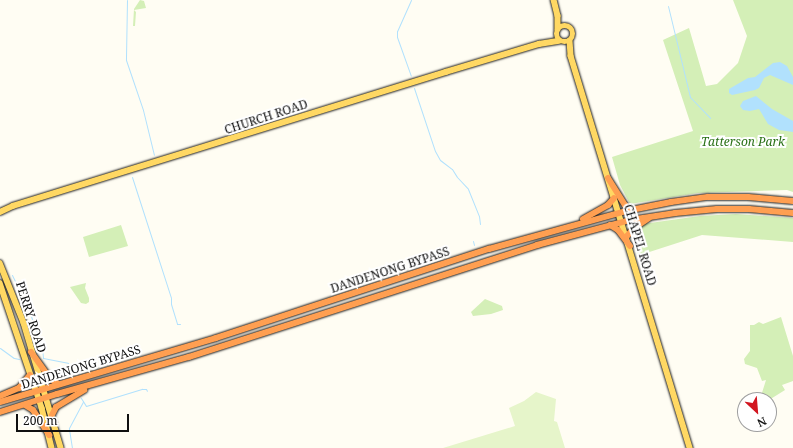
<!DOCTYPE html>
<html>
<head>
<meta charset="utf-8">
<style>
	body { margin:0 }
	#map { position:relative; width:793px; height:448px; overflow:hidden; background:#fffdf3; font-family:"Noto Serif",serif }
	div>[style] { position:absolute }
	.green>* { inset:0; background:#d4efb7 }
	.pitch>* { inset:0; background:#e6f5ca }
	.water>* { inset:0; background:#b1e1fd }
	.stream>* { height:1px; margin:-0.5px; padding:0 0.5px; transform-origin:0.5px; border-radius:0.5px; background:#b1e1fd }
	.roads { filter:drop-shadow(0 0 1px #212121) drop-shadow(0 0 1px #212121) }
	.major>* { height:5.5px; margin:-2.75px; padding:0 2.75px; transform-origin:2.75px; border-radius:2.75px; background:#ffd863 }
	.major>.ring { margin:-2.75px; padding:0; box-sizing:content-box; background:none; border:5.5px solid #ffd863; border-radius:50% }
	.highway>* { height:6px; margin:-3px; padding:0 3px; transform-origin:3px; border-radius:3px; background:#ff9f51 }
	span { translate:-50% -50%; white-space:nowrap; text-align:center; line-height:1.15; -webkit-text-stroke:4px #fff; paint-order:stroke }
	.street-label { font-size:12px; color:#101010 }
	.park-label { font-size:12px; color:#2a7117; font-style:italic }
	.north { position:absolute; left:737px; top:392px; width:40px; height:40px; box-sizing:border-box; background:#fff; border:1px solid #9f9f9f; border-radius:50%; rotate:154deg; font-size:11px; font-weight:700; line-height:16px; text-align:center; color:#101010 }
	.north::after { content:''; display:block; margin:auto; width:14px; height:18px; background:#d21620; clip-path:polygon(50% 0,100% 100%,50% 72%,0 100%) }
	.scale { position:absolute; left:16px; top:414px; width:113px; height:18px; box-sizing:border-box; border:2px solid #101010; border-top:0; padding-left:5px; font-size:12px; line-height:14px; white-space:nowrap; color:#101010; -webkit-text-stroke:3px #fff; paint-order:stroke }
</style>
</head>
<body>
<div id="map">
	<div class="green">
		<i style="clip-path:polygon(140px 0,144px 1px,146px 8px,134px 10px,136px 12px,135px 26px,133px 26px,134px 9px)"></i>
		<i style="clip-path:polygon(733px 0,793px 0,793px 192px,787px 190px,698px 193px,630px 204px,620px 185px,612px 157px,693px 131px,663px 40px,689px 28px,706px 86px,717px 84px,738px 63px,747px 36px)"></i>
		<i style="clip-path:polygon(736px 214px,793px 218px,793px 242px,702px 235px,637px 256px,632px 234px,643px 224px,700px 216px)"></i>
		<i style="clip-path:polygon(121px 225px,128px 246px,89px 257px,83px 237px)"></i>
		<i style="clip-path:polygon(86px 283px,85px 288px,89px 298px,89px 302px,86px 304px,81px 303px,70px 287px)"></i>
		<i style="clip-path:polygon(485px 299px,502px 306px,503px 310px,491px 314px,473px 316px,471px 312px)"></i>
		<i style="clip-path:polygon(781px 317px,793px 356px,793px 381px,782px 385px,785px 390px,769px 400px,766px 400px,761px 396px,766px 380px,762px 381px,757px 368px,745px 364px,744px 359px,750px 351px,750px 325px,754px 325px,759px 322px,763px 324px)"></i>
	</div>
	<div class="pitch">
		<i style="clip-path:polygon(536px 392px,556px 399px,554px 421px,557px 422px,565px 448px,443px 448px,515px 426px,509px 408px,524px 401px)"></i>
	</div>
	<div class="water">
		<i style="clip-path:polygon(780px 62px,787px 66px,793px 77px,793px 85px,770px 75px,764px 78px,759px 88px,755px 90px,732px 95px,729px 93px,729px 89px,748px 78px,755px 77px,773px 63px)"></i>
		<i style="clip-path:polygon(756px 96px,772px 109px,793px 121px,793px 132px,779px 130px,768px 124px,759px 109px,750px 111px,743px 110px,740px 106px,743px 101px)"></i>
	</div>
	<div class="stream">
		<i style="left:127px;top:0;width:60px;rotate:91deg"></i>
		<i style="left:126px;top:60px;width:53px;rotate:71.2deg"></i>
		<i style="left:143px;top:110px;width:46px;rotate:76.3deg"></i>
		<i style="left:411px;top:0;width:34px;rotate:114deg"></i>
		<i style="left:397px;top:31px;width:6px;rotate:90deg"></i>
		<i style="left:397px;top:37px;width:41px;rotate:70.3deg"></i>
		<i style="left:668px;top:6px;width:94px;rotate:76.4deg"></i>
		<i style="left:690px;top:97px;width:29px;rotate:46deg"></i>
		<i style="left:414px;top:88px;width:66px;rotate:71.6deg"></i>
		<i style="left:435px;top:151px;width:10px;rotate:61deg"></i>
		<i style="left:440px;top:160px;width:15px;rotate:37deg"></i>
		<i style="left:452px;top:169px;width:9px;rotate:58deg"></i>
		<i style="left:457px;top:177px;width:16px;rotate:47deg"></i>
		<i style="left:468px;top:189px;width:29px;rotate:68deg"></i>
		<i style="left:479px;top:216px;width:8px;rotate:83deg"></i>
		<i style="left:132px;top:177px;width:127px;rotate:72.1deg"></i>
		<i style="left:171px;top:298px;width:6px;rotate:90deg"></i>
		<i style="left:171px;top:304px;width:21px;rotate:73deg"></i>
		<i style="left:177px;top:324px;width:3px"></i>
		<i style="left:473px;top:241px;width:4px;rotate:76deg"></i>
		<i style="left:12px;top:275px;width:37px;rotate:64deg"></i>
		<i style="left:28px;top:308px;width:37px;rotate:70deg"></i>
		<i style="left:0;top:348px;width:17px;rotate:36deg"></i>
		<i style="left:14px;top:358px;width:5px;rotate:11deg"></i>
		<i style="left:42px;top:348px;width:10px;rotate:84deg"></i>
		<i style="left:43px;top:358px;width:25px;rotate:11deg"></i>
		<i style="left:68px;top:363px;width:9px;rotate:58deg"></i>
		<i style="left:81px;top:398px;width:9px;rotate:58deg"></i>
		<i style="left:86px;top:406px;width:59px;rotate:-16.9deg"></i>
		<i style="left:142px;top:389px;width:4px"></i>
		<i style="left:146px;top:389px;width:2px;rotate:63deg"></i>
		<i style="left:72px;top:448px;width:20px;rotate:-99deg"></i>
		<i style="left:69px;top:428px;width:30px;rotate:-62deg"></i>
	</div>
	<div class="roads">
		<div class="major">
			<i style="left:554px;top:0;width:16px;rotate:76deg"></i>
			<i style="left:558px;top:16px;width:13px;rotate:90deg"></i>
			<i class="ring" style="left:557px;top:26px;width:10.5px;height:10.5px"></i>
			<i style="left:570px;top:41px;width:15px;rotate:86deg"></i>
			<i style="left:571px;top:56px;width:410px;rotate:73.1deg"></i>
			<i style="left:0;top:212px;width:14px;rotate:-25deg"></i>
			<i style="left:13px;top:206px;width:453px;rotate:-17.2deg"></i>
			<i style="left:446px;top:72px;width:97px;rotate:-16.8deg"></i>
			<i style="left:539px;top:44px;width:20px;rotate:-9deg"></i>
			<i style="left:0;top:263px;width:65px;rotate:68.2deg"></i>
			<i style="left:24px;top:323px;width:130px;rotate:73.5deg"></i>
			<i style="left:0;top:283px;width:132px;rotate:71.4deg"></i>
			<i style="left:42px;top:408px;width:41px;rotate:76deg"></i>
		</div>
		<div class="highway">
			<i style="left:608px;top:178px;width:32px;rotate:58deg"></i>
			<i style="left:625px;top:205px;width:8px;rotate:40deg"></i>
			<i style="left:583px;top:219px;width:29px;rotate:-29deg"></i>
			<i style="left:608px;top:205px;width:9px;rotate:-49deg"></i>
			<i style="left:610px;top:225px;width:9px;rotate:32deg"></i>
			<i style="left:618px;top:230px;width:20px;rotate:53deg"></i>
			<i style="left:627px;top:236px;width:11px;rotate:-49deg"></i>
			<i style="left:634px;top:228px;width:18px;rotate:-34deg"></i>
			<i style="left:31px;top:352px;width:32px;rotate:54deg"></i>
			<i style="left:50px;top:378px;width:10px;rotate:37deg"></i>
			<i style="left:0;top:396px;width:21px;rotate:-23deg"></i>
			<i style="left:19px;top:388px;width:17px;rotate:-50deg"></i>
			<i style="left:0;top:402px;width:225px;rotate:-16.5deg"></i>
			<i style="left:216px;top:338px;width:287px;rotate:-18.1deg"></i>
			<i style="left:489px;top:249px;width:142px;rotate:-15.5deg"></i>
			<i style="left:626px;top:211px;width:46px;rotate:-11.3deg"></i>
			<i style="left:671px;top:202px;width:37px;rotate:-8deg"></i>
			<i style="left:708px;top:197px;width:40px"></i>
			<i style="left:748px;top:197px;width:45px;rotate:5.1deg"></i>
			<i style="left:25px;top:405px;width:9px;rotate:32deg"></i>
			<i style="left:33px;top:410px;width:30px;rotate:57deg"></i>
			<i style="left:0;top:412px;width:60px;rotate:-17.5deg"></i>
			<i style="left:57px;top:394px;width:137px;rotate:-15.7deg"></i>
			<i style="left:189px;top:357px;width:366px;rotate:-17.8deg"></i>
			<i style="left:537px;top:245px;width:96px;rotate:-15deg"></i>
			<i style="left:630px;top:220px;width:46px;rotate:-8.8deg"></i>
			<i style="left:675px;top:213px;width:42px;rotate:-5.4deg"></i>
			<i style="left:717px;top:209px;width:32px"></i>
			<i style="left:749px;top:209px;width:44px;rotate:5.2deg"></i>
			<i style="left:52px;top:415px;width:9px;rotate:-63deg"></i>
			<i style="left:56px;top:407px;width:33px;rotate:-31deg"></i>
		</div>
	</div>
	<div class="street-label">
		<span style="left:266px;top:117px;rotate:-18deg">CHURCH ROAD</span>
		<span style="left:640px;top:245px;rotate:73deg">CHAPEL ROAD</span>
		<span style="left:390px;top:270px;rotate:-18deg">DANDENONG BYPASS</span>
		<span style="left:31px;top:317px;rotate:72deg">PERRY ROAD</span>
		<span style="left:81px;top:367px;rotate:-17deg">DANDENONG BYPASS</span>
	</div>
	<div class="park-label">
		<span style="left:743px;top:142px">Tatterson Park</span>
	</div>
	<div class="north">N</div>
	<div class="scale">200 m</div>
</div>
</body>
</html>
